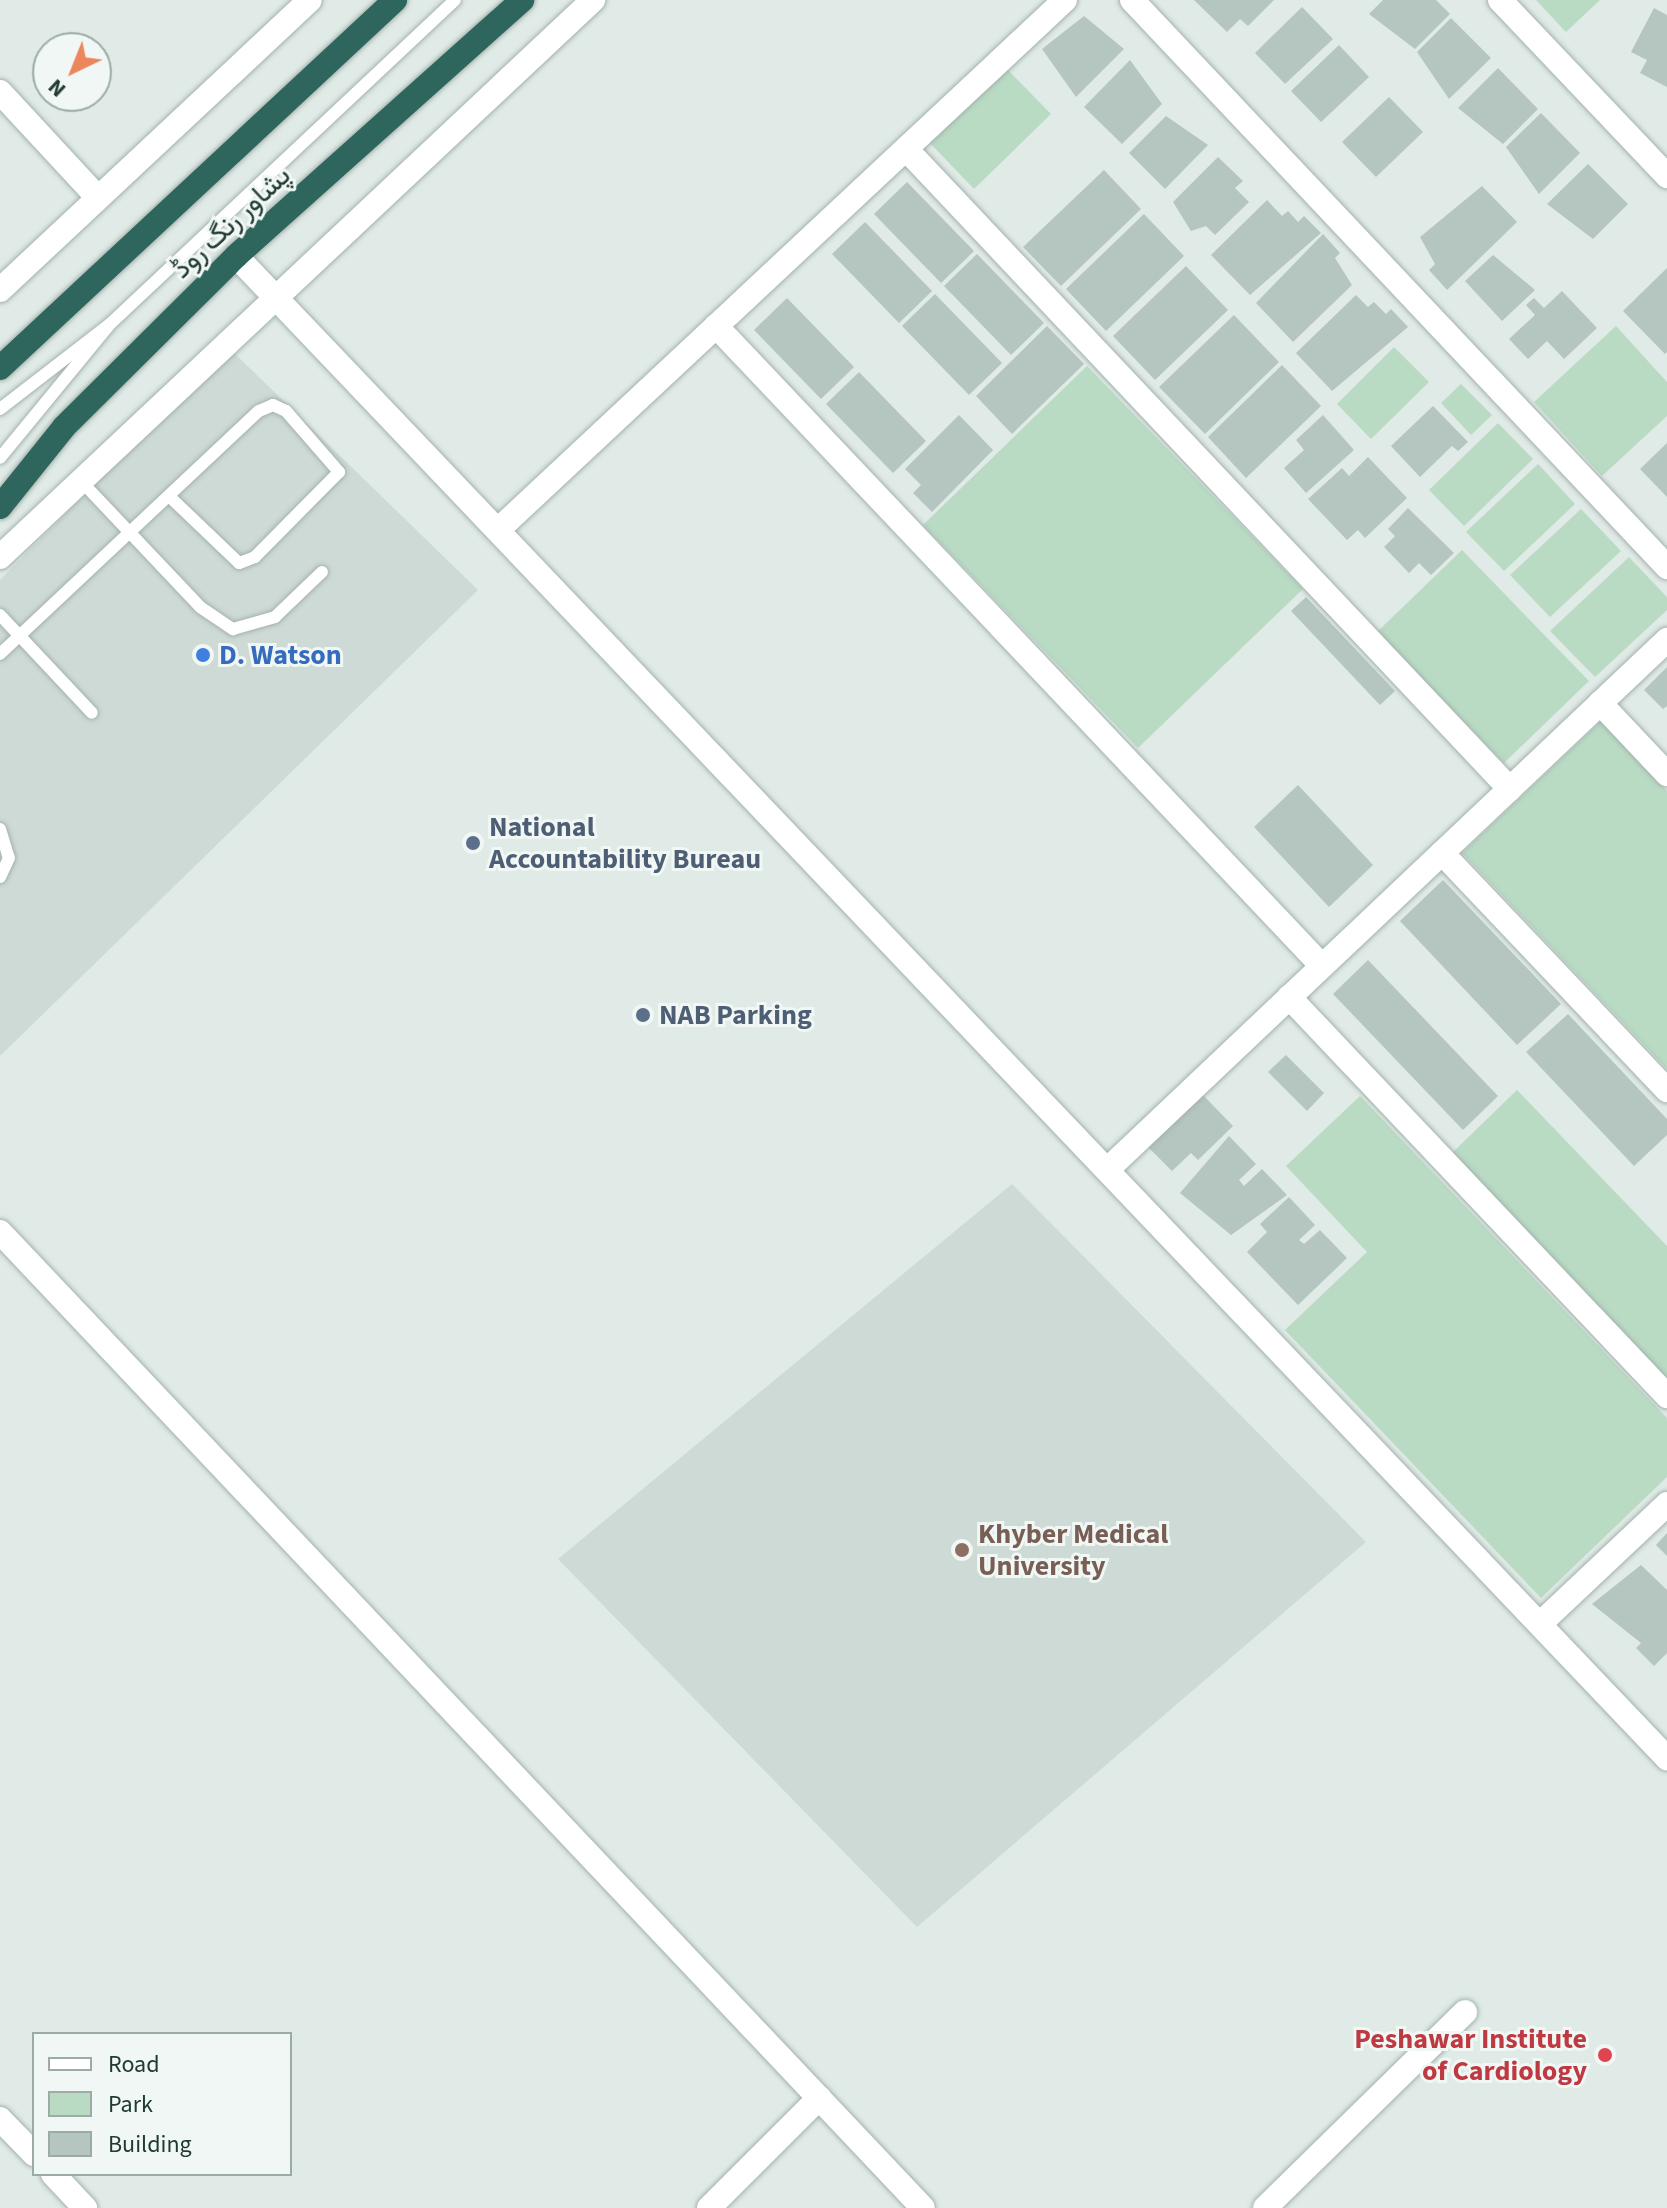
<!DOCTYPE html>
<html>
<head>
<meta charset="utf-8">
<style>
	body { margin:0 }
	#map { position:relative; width:1667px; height:2208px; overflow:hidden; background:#e0eae6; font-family:"Source Sans 3",Vazirmatn,sans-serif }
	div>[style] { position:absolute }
	.built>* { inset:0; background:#cedad5 }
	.green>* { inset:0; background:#b9dbc4 }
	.building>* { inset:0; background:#b5c5bf }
	.roads { filter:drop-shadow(0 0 2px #a3b2ad) drop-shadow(0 0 2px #a3b2ad) }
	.lane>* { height:12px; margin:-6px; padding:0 6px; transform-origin:6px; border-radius:6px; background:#fff }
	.street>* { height:24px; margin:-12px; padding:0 12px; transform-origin:12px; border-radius:12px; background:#fff }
	.secondary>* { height:24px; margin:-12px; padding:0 12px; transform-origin:12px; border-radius:12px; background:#fff }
	.highway>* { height:24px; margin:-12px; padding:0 12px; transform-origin:12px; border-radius:12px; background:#2e655c }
	.dots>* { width:22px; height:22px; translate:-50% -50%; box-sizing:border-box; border:4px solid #f0f7f4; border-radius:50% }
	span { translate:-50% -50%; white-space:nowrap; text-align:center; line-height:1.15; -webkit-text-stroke:6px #f0f7f4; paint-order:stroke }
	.street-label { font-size:28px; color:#213a34 }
	.shop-label { font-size:28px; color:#366cbe; font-weight:700 }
	.left { translate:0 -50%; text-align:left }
	.service-label { font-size:28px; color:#4e5e75; font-weight:700 }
	.education-label { font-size:28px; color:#785e54; font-weight:700 }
	.health-label { font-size:28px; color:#be3a42; font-weight:700 }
	.right { translate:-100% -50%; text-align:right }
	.legend { position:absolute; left:32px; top:2032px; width:260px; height:144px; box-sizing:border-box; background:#f0f7f4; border:2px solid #9daba7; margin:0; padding:10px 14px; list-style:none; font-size:24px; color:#213a34 }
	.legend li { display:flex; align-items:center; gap:16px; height:40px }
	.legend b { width:40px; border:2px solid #9daba7 }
	.north { position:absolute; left:32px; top:32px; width:80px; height:80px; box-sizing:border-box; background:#f0f7f4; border:2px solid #9daba7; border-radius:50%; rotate:223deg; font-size:22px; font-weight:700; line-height:32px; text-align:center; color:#213a34 }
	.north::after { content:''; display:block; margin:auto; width:28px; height:36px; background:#ec865c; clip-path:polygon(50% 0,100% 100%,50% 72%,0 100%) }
</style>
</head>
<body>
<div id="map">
	<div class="built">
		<i style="clip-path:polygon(229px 348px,478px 590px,0 1056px,0 580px)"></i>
		<i style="clip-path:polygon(1012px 1184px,1366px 1542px,917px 1927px,558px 1559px)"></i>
	</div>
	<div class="green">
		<i style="clip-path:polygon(1536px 0,1600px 0,1566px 32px)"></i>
		<i style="clip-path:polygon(1005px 67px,1051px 114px,974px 189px,928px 141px)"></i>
		<i style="clip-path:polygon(1616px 326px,1667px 382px,1667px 416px,1602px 476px,1534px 402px)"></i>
		<i style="clip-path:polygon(1394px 347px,1429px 382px,1371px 439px,1337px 404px)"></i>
		<i style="clip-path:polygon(1087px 366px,1303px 589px,1138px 748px,923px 525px)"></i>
		<i style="clip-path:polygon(1461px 384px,1492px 415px,1471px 435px,1441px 403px)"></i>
		<i style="clip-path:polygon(1498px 423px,1533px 459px,1464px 526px,1429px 490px)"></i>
		<i style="clip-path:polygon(1538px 464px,1575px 504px,1504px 571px,1466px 532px)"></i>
		<i style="clip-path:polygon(1581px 509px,1621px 551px,1550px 617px,1510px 575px)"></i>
		<i style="clip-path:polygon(1462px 550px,1589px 681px,1504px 763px,1377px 632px)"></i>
		<i style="clip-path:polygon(1629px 557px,1667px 597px,1667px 610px,1595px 677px,1550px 631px)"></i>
		<i style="clip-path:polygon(1601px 721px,1667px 791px,1667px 1069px,1462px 853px)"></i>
		<i style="clip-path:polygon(1517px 1090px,1667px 1246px,1667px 1378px,1452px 1153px)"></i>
		<i style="clip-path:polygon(1360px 1096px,1667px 1418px,1667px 1477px,1541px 1598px,1285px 1330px,1367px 1252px,1286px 1166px)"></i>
	</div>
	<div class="building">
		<i style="clip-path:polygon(1194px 0,1274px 0,1248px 26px,1240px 19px,1227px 32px)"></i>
		<i style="clip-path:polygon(1383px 0,1436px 0,1450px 14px,1415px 49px,1369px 14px)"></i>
		<i style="clip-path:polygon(1302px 7px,1333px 39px,1285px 84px,1255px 53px)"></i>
		<i style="clip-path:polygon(1654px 8px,1667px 15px,1667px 87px,1640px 73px,1647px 60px,1631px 52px)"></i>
		<i style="clip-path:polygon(1084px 16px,1124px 49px,1076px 97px,1042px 49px)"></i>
		<i style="clip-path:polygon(1451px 18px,1491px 58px,1449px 99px,1417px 52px)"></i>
		<i style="clip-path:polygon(1339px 45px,1369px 77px,1321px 122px,1291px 91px)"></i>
		<i style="clip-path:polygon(1130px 60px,1162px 104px,1122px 144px,1084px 107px)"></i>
		<i style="clip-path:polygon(1498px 68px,1538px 109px,1503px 144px,1458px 108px)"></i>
		<i style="clip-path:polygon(1389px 97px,1423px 132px,1376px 177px,1342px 142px)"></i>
		<i style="clip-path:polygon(1541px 113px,1580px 153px,1539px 194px,1506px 147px)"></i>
		<i style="clip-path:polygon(1166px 116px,1208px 145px,1165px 189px,1129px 153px)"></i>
		<i style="clip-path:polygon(1218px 157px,1243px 181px,1235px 188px,1249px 202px,1215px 235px,1206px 226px,1191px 231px,1173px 202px)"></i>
		<i style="clip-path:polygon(1588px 164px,1628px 204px,1593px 239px,1547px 204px)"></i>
		<i style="clip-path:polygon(1104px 170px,1141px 209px,1061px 286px,1023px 247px)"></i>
		<i style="clip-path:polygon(907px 182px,974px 251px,941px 283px,874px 214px)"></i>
		<i style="clip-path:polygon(1482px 186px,1517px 222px,1447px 290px,1429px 270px,1435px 264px,1420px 237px)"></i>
		<i style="clip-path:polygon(1267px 200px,1282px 216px,1288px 211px,1298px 222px,1304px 216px,1321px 233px,1250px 295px,1211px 255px)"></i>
		<i style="clip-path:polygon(1144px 214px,1184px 256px,1106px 331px,1066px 289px)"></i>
		<i style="clip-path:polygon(865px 222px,932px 291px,899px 323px,832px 254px)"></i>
		<i style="clip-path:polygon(1323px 234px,1340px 253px,1335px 258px,1352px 285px,1293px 342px,1256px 303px)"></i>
		<i style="clip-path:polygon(977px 254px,1044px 323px,1011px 355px,944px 286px)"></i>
		<i style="clip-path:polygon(1493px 255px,1535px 290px,1502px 321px,1465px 281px)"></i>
		<i style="clip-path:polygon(1186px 266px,1228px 310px,1155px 380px,1113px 336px)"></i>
		<i style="clip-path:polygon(1667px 268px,1667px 352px,1665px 354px,1623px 311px)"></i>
		<i style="clip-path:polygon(1562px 291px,1597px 328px,1564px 359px,1547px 341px,1528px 359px,1509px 339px,1535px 315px,1526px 305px,1534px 298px,1544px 308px)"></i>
		<i style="clip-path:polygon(935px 294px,1002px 363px,969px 395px,902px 326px)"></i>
		<i style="clip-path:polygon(1356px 295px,1368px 307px,1374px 302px,1386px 314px,1391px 309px,1408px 327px,1332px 391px,1296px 353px)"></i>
		<i style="clip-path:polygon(787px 298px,854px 367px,821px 399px,754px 330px)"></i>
		<i style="clip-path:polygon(1234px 315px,1279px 362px,1205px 434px,1159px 387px)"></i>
		<i style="clip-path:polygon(1047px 326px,1084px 364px,1012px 434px,976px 396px)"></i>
		<i style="clip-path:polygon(1282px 365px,1321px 406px,1246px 478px,1208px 437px)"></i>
		<i style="clip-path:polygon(859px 372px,926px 441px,893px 473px,826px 404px)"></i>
		<i style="clip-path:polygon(1433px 406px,1468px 442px,1458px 451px,1452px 446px,1420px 477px,1391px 446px)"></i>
		<i style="clip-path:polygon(959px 415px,993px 450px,932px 512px,913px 493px,921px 485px,905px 469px)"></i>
		<i style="clip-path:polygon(1323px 415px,1354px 450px,1306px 493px,1284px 468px,1304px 450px,1296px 440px)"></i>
		<i style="clip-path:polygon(1667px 443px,1667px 497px,1640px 469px)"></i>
		<i style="clip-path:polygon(1368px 457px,1407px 498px,1365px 538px,1358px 530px,1347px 540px,1308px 499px,1342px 468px,1349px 476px)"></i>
		<i style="clip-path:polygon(1408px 508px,1454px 553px,1431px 575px,1419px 563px,1409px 573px,1384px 547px,1395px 536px,1388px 529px)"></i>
		<i style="clip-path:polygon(1306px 597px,1395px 691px,1380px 705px,1291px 611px)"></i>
		<i style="clip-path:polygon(1667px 667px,1667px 706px,1663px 709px,1644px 690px)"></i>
		<i style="clip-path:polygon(1298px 785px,1373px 865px,1329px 907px,1254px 827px)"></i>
		<i style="clip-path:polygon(1443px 880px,1561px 1004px,1517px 1045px,1400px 921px)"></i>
		<i style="clip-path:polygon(1368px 960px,1498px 1096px,1463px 1130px,1333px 994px)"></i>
		<i style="clip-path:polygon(1568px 1014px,1667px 1119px,1667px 1135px,1634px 1166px,1526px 1052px)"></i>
		<i style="clip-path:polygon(1286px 1055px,1324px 1093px,1307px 1111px,1268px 1072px)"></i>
		<i style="clip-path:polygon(1201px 1093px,1233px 1126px,1198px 1160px,1191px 1153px,1172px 1171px,1147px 1146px)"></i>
		<i style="clip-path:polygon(1229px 1136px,1256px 1164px,1239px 1180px,1244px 1186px,1262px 1169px,1287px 1195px,1231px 1235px,1180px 1193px)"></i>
		<i style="clip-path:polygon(1289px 1197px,1315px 1225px,1299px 1240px,1304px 1244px,1320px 1230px,1347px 1258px,1298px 1305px,1247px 1252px,1267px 1232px,1260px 1224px)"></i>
		<i style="clip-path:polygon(1667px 1533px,1667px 1556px,1656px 1545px)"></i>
		<i style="clip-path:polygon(1641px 1565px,1667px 1590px,1667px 1653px,1654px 1666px,1636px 1648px,1641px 1643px,1592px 1604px)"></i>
	</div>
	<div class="roads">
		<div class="lane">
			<i style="left:110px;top:324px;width:473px;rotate:-43.2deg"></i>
			<i style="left:0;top:409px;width:139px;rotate:-37.7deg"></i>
			<i style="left:110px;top:324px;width:173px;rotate:129.4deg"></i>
			<i style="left:81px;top:481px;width:173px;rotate:46.6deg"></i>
			<i style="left:200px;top:607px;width:40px;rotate:34deg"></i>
			<i style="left:233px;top:629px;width:44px;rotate:-15.9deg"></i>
			<i style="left:275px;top:617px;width:65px;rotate:-43.8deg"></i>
			<i style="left:0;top:615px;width:134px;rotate:46.8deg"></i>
			<i style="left:0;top:654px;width:355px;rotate:-43.2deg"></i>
			<i style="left:259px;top:411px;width:15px;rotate:-23deg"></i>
			<i style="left:273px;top:405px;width:14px;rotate:25deg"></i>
			<i style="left:286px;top:411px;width:81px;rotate:49deg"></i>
			<i style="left:339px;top:472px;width:120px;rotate:134.7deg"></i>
			<i style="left:255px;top:557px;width:17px;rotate:159deg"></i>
			<i style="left:239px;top:563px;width:97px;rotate:-136.3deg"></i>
			<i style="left:0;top:829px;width:30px;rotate:73deg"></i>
			<i style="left:9px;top:858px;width:21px;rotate:115deg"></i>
		</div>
		<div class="street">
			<i style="left:1132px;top:0;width:780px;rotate:46.66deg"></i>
			<i style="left:1500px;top:0;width:243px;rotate:46.5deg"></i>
			<i style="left:0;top:92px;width:144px;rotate:47.2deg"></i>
			<i style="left:906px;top:149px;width:880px;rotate:46.66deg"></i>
			<i style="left:0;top:290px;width:424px;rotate:-43.1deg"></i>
			<i style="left:716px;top:326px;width:881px;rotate:46.56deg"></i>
			<i style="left:498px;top:530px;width:776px;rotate:-43.07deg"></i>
			<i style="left:0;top:557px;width:814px;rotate:-43.21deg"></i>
			<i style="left:1600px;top:703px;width:98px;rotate:46.7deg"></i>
			<i style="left:1442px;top:853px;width:327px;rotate:46.5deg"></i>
			<i style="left:1289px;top:997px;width:550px;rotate:46.55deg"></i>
			<i style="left:1108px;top:1169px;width:770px;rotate:-43.42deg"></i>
			<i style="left:0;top:1232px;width:1343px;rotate:46.6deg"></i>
			<i style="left:1542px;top:1622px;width:172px;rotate:-43.3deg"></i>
			<i style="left:0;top:2119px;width:49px;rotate:45.8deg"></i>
			<i style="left:53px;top:2174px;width:47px;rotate:46.7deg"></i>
			<i style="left:709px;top:2208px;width:156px;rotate:-45deg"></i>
			<i style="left:1265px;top:2208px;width:280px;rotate:-44.4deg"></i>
		</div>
		<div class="secondary">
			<i style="left:236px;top:256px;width:2075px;rotate:46.39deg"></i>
		</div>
		<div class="highway">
			<i style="left:0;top:368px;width:540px;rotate:-42.97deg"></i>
			<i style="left:0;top:507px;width:102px;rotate:-51.3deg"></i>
			<i style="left:64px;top:427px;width:243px;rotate:-44.8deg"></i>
			<i style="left:236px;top:256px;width:384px;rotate:-41.8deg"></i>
		</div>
	</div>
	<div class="dots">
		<i style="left:203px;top:655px;background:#3f7fe0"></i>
		<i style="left:473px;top:843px;background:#5c6f8a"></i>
		<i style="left:643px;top:1015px;background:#5c6f8a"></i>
		<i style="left:962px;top:1550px;background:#8d6e63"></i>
		<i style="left:1605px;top:2055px;background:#e0444e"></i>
	</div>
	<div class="street-label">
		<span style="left:231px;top:222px;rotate:-43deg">پشاور رنگ روڈ</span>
	</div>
	<div class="shop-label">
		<span class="left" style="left:219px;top:655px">D. Watson</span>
	</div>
	<div class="service-label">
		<span class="left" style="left:489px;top:843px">National<br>Accountability Bureau</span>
		<span class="left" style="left:659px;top:1015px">NAB Parking</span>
	</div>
	<div class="education-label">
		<span class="left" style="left:978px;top:1550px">Khyber Medical<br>University</span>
	</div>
	<div class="health-label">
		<span class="right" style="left:1587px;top:2055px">Peshawar Institute<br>of Cardiology</span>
	</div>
	<ul class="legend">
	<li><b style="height:10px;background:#fff"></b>Road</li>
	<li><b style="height:22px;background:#b9dbc4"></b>Park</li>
	<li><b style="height:22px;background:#b5c5bf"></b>Building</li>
	</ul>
	<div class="north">N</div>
</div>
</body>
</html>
